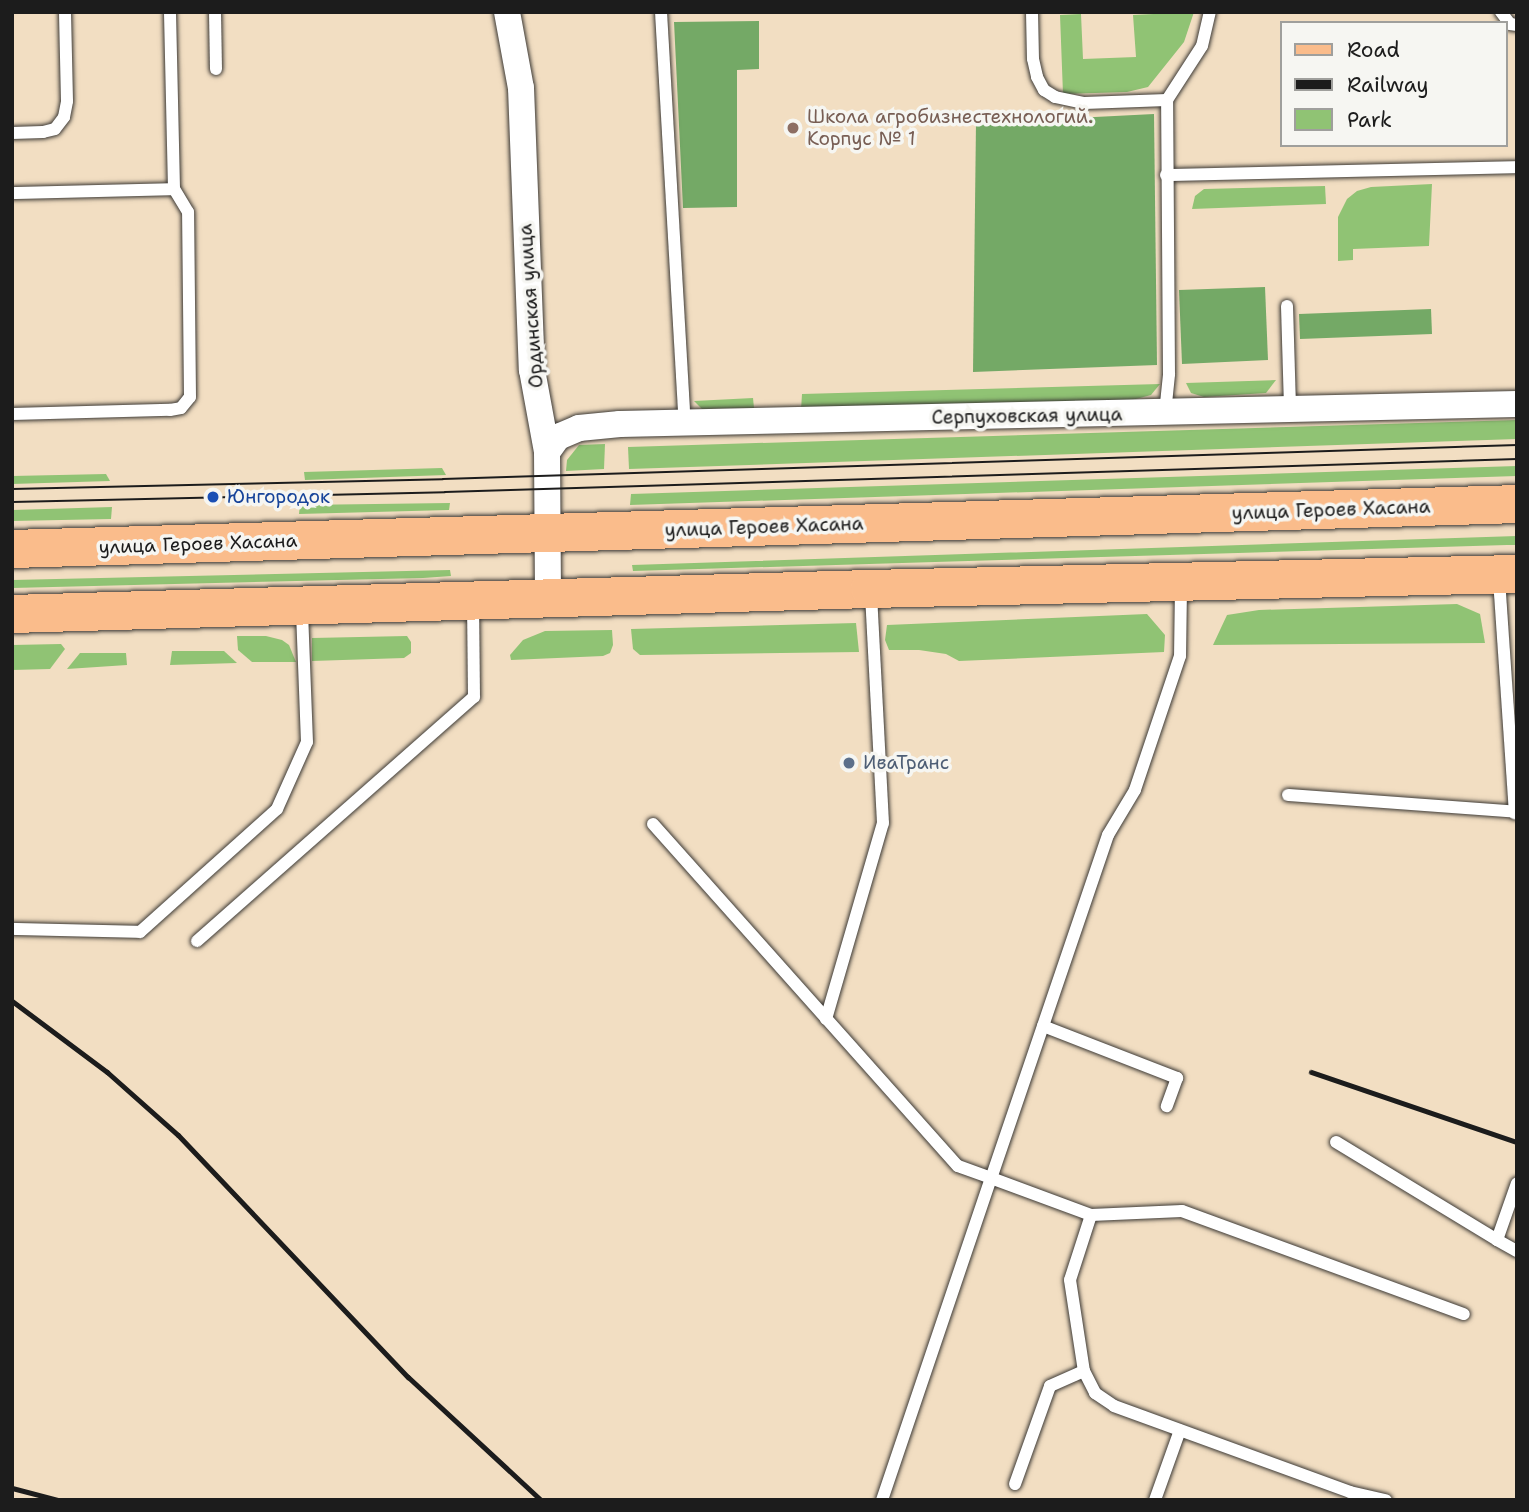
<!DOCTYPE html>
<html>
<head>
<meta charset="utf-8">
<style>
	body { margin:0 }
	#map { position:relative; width:1529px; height:1512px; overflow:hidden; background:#f2dec2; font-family:"Shantell Sans",sans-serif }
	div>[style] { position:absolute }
	.green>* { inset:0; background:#90c374 }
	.forest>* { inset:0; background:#74a966 }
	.roads { filter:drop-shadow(0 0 2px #3c3935) drop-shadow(0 0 2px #3c3935) }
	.service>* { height:12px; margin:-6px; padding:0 6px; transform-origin:6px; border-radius:6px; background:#fff }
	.minor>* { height:26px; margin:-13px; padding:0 13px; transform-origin:13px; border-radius:13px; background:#fff }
	.primary>* { height:38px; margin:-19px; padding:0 19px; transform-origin:19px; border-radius:19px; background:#fabc8b }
	.tram>* { height:2px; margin:-1px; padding:0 1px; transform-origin:1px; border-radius:1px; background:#1c1c1c }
	.rail>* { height:5px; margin:-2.5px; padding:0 2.5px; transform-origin:2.5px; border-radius:2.5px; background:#1c1c1c }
	.dots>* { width:19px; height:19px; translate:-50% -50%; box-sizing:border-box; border:4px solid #f6f6f2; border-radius:50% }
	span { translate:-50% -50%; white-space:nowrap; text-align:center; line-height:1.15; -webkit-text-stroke:7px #f6f6f2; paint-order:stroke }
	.education-label { font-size:19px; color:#785e54 }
	.left { translate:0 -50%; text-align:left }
	.street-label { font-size:19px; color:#1c1c1c }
	.transit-label { font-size:19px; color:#164399 }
	.service-label { font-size:19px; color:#4e5e75 }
	.frame { position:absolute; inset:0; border:14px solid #1c1c1c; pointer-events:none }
	.legend { position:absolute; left:1280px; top:21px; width:228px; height:126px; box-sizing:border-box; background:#f6f6f2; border:2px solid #9f9f9c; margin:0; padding:9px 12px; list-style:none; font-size:21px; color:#1c1c1c }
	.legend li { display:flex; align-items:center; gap:14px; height:35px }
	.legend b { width:35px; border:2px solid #9f9f9c }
</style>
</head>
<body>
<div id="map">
	<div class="green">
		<i style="clip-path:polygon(1194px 12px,1184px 42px,1148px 87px,1127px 92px,1063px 94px,1060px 15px,1081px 14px,1083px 59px,1136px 57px,1133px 15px)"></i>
		<i style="clip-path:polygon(1432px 184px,1429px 246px,1353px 249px,1353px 260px,1338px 261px,1338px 217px,1347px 199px,1357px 191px,1371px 187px)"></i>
		<i style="clip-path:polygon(1325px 186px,1326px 204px,1192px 209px,1195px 196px,1204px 189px)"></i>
		<i style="clip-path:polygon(1276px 380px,1266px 393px,1204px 397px,1191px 393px,1186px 383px)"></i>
		<i style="clip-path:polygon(1160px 384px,1151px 395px,1132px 400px,801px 410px,802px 394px)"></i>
		<i style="clip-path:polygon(753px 398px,754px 408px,702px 409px,694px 401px)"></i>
		<i style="clip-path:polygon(1517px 420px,1517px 439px,629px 469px,628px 447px)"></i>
		<i style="clip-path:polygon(605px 444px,604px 469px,566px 471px,567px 460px,579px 445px)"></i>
		<i style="clip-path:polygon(1517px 466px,1517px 476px,630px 505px,631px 494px)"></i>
		<i style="clip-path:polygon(442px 468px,446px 475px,305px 480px,304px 472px)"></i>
		<i style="clip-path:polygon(106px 474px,110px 481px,12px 484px,12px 476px)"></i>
		<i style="clip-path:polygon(450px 503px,449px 510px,299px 514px,300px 505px)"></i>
		<i style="clip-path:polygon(112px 507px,111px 519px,12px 521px,12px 510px)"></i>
		<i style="clip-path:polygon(1517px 536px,1517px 545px,1507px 545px,633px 571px,632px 565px)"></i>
		<i style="clip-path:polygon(450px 570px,451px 576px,423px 578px,12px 588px,12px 580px)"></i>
		<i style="clip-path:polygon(1457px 604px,1480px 614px,1485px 643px,1213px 645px,1227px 615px,1259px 610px)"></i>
		<i style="clip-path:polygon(1147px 614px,1165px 635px,1164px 652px,959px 661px,946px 654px,919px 650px,889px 650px,885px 640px,887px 625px)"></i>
		<i style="clip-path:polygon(856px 623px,859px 652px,640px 655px,633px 649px,631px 629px)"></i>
		<i style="clip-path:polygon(612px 630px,613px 645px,610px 653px,603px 656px,511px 660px,510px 655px,523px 640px,545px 631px)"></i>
		<i style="clip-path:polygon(237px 636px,266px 636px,282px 640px,289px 645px,296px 662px,252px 662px,238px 650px)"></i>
		<i style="clip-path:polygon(407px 636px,411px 642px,411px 653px,404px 658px,312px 661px,312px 638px)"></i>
		<i style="clip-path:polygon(61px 644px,65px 649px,50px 669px,12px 670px,12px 645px)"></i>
		<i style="clip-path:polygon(172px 651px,224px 651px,237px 663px,170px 665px)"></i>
		<i style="clip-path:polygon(80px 653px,126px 653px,127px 665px,67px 669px)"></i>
	</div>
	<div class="forest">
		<i style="clip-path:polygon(759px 21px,759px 69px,737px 70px,737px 207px,683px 208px,674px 22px)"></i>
		<i style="clip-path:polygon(1154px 114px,1157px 365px,973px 372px,976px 123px)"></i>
		<i style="clip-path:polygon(1265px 287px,1268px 360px,1182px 364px,1179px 290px)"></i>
		<i style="clip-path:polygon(1431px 309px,1432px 334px,1300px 339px,1299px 314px)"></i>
	</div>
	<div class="roads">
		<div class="service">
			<i style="left:215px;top:12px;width:57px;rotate:89deg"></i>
			<i style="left:661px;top:12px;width:412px;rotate:86.7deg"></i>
			<i style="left:1032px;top:12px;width:47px;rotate:88.8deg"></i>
			<i style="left:1033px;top:59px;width:18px;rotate:77deg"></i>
			<i style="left:1037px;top:77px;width:15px;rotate:62deg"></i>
			<i style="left:1044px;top:90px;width:13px;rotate:32deg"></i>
			<i style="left:1055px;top:97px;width:30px;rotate:12deg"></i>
			<i style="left:1084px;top:103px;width:83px;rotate:-2.1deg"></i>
			<i style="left:1501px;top:12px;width:15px;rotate:53deg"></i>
			<i style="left:1510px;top:24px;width:7px;rotate:8deg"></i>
			<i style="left:12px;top:133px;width:31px;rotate:-2deg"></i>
			<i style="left:43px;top:132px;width:12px;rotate:-14deg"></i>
			<i style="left:55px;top:129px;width:15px;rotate:-53deg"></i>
			<i style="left:64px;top:117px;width:16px;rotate:-79deg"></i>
			<i style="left:67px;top:101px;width:89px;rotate:-91.3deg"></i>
			<i style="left:1166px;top:175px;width:351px;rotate:-1.3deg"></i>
			<i style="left:12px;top:193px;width:162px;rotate:-1.4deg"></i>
			<i style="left:1287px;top:306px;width:104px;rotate:88.3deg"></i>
			<i style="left:1165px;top:413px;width:39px;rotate:-84deg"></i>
			<i style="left:1169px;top:374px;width:274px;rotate:-90.4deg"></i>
			<i style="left:1167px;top:100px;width:64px;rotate:-57.1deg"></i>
			<i style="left:1202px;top:46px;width:35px;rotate:-77deg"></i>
			<i style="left:12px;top:414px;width:158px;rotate:-1.5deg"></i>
			<i style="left:170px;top:410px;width:11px;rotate:-10deg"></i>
			<i style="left:181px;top:408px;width:14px;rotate:-51deg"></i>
			<i style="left:190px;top:397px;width:185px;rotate:-90.6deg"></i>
			<i style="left:188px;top:212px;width:27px;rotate:-121deg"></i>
			<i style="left:174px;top:189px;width:177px;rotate:-91.3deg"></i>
			<i style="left:1499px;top:579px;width:235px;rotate:86.1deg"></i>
			<i style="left:1181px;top:587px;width:69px;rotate:90.8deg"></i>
			<i style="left:1180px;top:656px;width:141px;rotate:108.6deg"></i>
			<i style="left:1135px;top:790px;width:52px;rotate:121deg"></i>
			<i style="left:1108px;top:835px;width:362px;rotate:108.8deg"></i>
			<i style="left:991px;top:1178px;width:107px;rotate:20.3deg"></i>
			<i style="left:1091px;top:1215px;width:68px;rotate:107.9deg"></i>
			<i style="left:1070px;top:1280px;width:92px;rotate:81.3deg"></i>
			<i style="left:1084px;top:1371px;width:25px;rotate:63deg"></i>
			<i style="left:1095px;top:1393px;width:23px;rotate:34deg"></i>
			<i style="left:1114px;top:1406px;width:251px;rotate:20deg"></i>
			<i style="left:1350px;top:1492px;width:37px;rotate:13deg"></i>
			<i style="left:1288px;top:795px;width:230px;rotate:4.2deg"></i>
			<i style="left:653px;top:824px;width:458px;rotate:48.3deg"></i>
			<i style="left:958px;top:1166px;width:35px;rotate:20deg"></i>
			<i style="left:991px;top:1178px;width:340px;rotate:108.7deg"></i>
			<i style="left:12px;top:929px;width:128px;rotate:1.3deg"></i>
			<i style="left:140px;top:932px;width:184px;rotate:-41.9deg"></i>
			<i style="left:277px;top:809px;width:73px;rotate:-65.9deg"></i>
			<i style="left:307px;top:742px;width:133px;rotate:-92.2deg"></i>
			<i style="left:197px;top:941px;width:369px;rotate:-41.4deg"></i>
			<i style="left:474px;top:697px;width:92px;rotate:-90.6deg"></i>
			<i style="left:826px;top:1019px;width:204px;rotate:-73.8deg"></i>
			<i style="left:883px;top:823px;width:230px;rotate:-93deg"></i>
			<i style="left:1043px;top:1026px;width:144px;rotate:21.2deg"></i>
			<i style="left:1177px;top:1078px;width:30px;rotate:110deg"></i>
			<i style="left:1336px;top:1142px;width:188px;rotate:31.3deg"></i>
			<i style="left:1497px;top:1240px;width:60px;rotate:-70.7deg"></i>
			<i style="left:1091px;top:1215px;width:91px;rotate:-2.5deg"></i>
			<i style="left:1182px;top:1211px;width:300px;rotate:20.1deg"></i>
			<i style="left:1497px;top:1240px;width:23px;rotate:29deg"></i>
			<i style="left:1015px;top:1484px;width:104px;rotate:-70.3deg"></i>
			<i style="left:1050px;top:1386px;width:37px;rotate:-24deg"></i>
			<i style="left:1155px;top:1500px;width:74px;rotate:-70.3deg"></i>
		</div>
		<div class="minor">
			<i style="left:507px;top:12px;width:77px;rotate:79.6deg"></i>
			<i style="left:521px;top:88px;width:282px;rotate:87.8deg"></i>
			<i style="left:532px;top:370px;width:83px;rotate:79.6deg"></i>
			<i style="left:547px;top:452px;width:148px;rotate:89.6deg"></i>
			<i style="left:547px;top:452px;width:19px;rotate:-54deg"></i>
			<i style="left:558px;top:437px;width:23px;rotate:-23deg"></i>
			<i style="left:579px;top:428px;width:41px;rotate:-5.6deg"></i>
			<i style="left:620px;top:424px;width:897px;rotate:-1.28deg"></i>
		</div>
		<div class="primary">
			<i style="left:12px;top:549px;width:1506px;rotate:-1.71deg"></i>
			<i style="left:12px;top:614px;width:858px;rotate:-1.67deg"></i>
			<i style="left:870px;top:589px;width:647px;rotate:-1.33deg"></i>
		</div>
	</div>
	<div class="tram">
		<i style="left:12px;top:489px;width:431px;rotate:-1.3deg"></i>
		<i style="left:443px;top:479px;width:1075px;rotate:-1.81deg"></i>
		<i style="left:12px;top:502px;width:433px;rotate:-1.3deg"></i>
		<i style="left:445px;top:492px;width:1073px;rotate:-1.76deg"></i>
	</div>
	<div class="rail">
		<i style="left:12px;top:1001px;width:119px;rotate:36.8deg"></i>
		<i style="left:107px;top:1072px;width:95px;rotate:41.6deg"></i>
		<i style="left:178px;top:1135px;width:334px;rotate:46.5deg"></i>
		<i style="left:408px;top:1377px;width:181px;rotate:42.8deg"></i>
		<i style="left:1311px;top:1072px;width:218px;rotate:18.8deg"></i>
		<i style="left:12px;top:1488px;width:48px;rotate:14.6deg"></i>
	</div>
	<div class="dots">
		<i style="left:793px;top:128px;background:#8d6e63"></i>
		<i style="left:213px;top:497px;background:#1a4fb4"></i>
		<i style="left:849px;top:763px;background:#5c6f8a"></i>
	</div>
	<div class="education-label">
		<span class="left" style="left:807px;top:128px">Школа агробизнестехнологий.<br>Корпус № 1</span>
	</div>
	<div class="street-label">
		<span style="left:531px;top:306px;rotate:-94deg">Ординская улица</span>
		<span style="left:1027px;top:416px;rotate:-1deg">Серпуховская улица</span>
		<span style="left:1331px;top:510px;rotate:-2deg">улица Героев Хасана</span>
		<span style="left:764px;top:527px;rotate:-2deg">улица Героев Хасана</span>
		<span style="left:198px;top:544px;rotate:-2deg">улица Героев Хасана</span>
	</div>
	<div class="transit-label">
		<span class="left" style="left:227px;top:497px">Юнгородок</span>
	</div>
	<div class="service-label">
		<span class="left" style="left:863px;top:763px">ИваТранс</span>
	</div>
	<div class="frame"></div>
	<ul class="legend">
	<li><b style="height:9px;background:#fabc8b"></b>Road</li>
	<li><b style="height:9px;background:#1c1c1c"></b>Railway</li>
	<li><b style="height:19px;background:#90c374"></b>Park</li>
	</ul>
</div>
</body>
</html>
